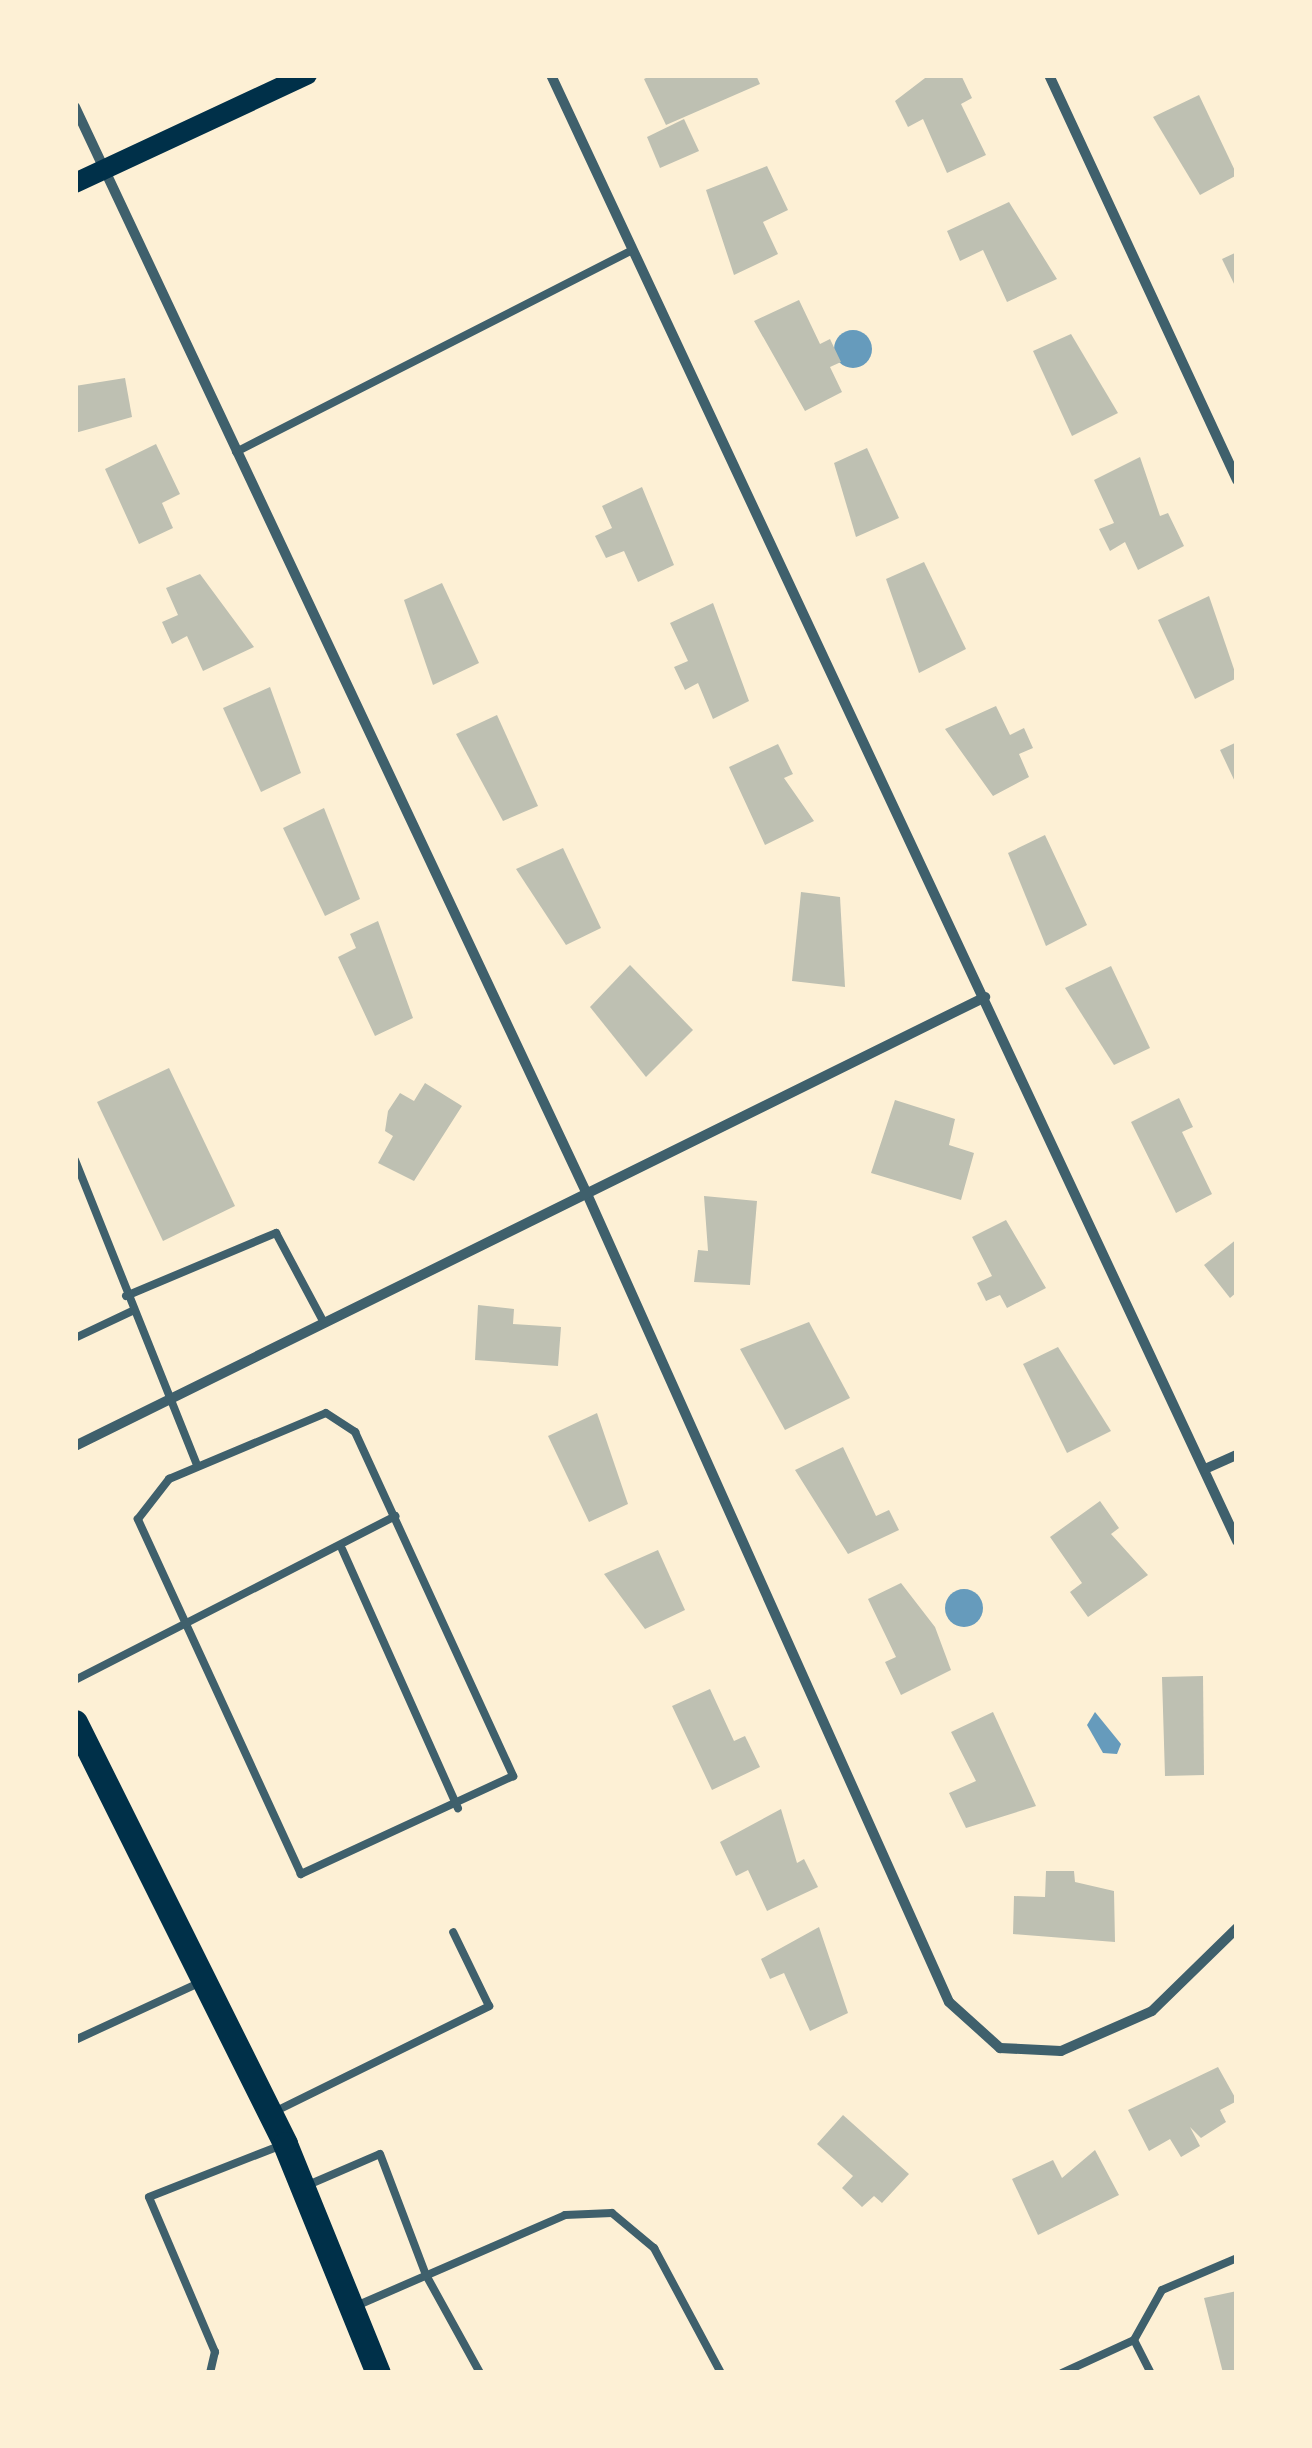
<!DOCTYPE html>
<html>
<head>
<meta charset="utf-8">
<style>
	body { margin:0 }
	#map { position:relative; width:1312px; height:2448px; overflow:hidden; background:#fdf0d5; font-family:Literata,serif }
	div>[style] { position:absolute }
	.water>* { inset:0; background:#669bbc }
	.round { border-radius:50% }
	.building>* { inset:0; background:#bec0b2 }
	.service>* { height:8px; margin:-4px; padding:0 4px; transform-origin:4px; border-radius:4px; background:#3f606c }
	.minor>* { height:10px; margin:-5px; padding:0 5px; transform-origin:5px; border-radius:5px; background:#3f606c }
	.secondary>* { height:20px; margin:-10px; padding:0 10px; transform-origin:10px; border-radius:10px; background:#003049 }
	.primary>* { height:25px; margin:-12.5px; padding:0 12.5px; transform-origin:12.5px; border-radius:12.5px; background:#003049 }
	span { translate:-50% -50%; white-space:nowrap; text-align:center; line-height:1.15; -webkit-text-stroke:10px #fdf0d5; paint-order:stroke }
	.frame { position:absolute; inset:0; border:78px solid #fdf0d5; pointer-events:none }
</style>
</head>
<body>
<div id="map">
	<div class="water">
		<i class="round" style="left:834px;top:330px;width:38px;height:38px"></i>
		<i class="round" style="left:945px;top:1589px;width:38px;height:38px"></i>
		<i style="clip-path:polygon(1095px 1712px,1121px 1744px,1117px 1754px,1103px 1753px,1087px 1725px)"></i>
	</div>
	<div class="building">
		<i style="clip-path:polygon(652px 75px,756px 75px,760px 84px,666px 125px,644px 79px)"></i>
		<i style="clip-path:polygon(929px 75px,961px 75px,972px 98px,961px 104px,986px 155px,947px 173px,923px 119px,908px 127px,895px 101px)"></i>
		<i style="clip-path:polygon(1199px 95px,1237px 175px,1200px 195px,1153px 117px)"></i>
		<i style="clip-path:polygon(684px 119px,699px 151px,660px 168px,647px 137px)"></i>
		<i style="clip-path:polygon(767px 166px,788px 210px,763px 222px,778px 254px,734px 275px,706px 190px)"></i>
		<i style="clip-path:polygon(1009px 202px,1057px 279px,1007px 302px,983px 250px,960px 261px,947px 231px)"></i>
		<i style="clip-path:polygon(1237px 252px,1237px 290px,1222px 259px)"></i>
		<i style="clip-path:polygon(799px 300px,820px 344px,830px 339px,841px 362px,830px 367px,842px 392px,805px 411px,754px 321px)"></i>
		<i style="clip-path:polygon(1071px 334px,1118px 413px,1072px 436px,1033px 351px)"></i>
		<i style="clip-path:polygon(125px 378px,132px 417px,75px 433px,75px 386px)"></i>
		<i style="clip-path:polygon(156px 444px,180px 494px,162px 503px,173px 528px,139px 544px,105px 469px)"></i>
		<i style="clip-path:polygon(867px 448px,899px 518px,856px 537px,834px 463px)"></i>
		<i style="clip-path:polygon(1140px 457px,1160px 516px,1168px 513px,1184px 546px,1138px 570px,1125px 542px,1110px 551px,1099px 529px,1114px 523px,1094px 480px)"></i>
		<i style="clip-path:polygon(642px 487px,674px 565px,638px 582px,624px 551px,606px 558px,595px 536px,612px 528px,602px 506px)"></i>
		<i style="clip-path:polygon(924px 562px,966px 649px,919px 673px,886px 579px)"></i>
		<i style="clip-path:polygon(200px 574px,254px 647px,203px 671px,187px 636px,172px 644px,162px 622px,178px 615px,166px 588px)"></i>
		<i style="clip-path:polygon(442px 583px,479px 663px,433px 685px,404px 600px)"></i>
		<i style="clip-path:polygon(1209px 596px,1237px 678px,1195px 699px,1158px 620px)"></i>
		<i style="clip-path:polygon(713px 603px,749px 701px,713px 719px,698px 683px,685px 690px,674px 667px,688px 661px,670px 623px)"></i>
		<i style="clip-path:polygon(270px 687px,301px 773px,261px 792px,223px 708px)"></i>
		<i style="clip-path:polygon(996px 706px,1010px 735px,1024px 728px,1033px 748px,1019px 754px,1029px 777px,993px 796px,945px 729px)"></i>
		<i style="clip-path:polygon(497px 715px,538px 806px,503px 821px,456px 734px)"></i>
		<i style="clip-path:polygon(1237px 742px,1237px 786px,1220px 750px)"></i>
		<i style="clip-path:polygon(778px 744px,793px 774px,784px 778px,814px 821px,765px 845px,729px 767px)"></i>
		<i style="clip-path:polygon(324px 808px,360px 899px,325px 916px,283px 828px)"></i>
		<i style="clip-path:polygon(1045px 835px,1087px 925px,1046px 946px,1008px 853px)"></i>
		<i style="clip-path:polygon(563px 848px,601px 928px,566px 945px,516px 869px)"></i>
		<i style="clip-path:polygon(801px 892px,840px 897px,845px 987px,792px 981px)"></i>
		<i style="clip-path:polygon(378px 921px,413px 1018px,375px 1036px,338px 957px,356px 948px,350px 934px)"></i>
		<i style="clip-path:polygon(630px 965px,693px 1030px,646px 1077px,590px 1007px)"></i>
		<i style="clip-path:polygon(1111px 966px,1150px 1048px,1114px 1065px,1065px 988px)"></i>
		<i style="clip-path:polygon(169px 1068px,235px 1206px,163px 1241px,97px 1102px)"></i>
		<i style="clip-path:polygon(425px 1083px,462px 1106px,414px 1181px,378px 1163px,393px 1136px,385px 1131px,388px 1111px,400px 1093px,414px 1101px)"></i>
		<i style="clip-path:polygon(1179px 1098px,1193px 1127px,1182px 1132px,1212px 1194px,1176px 1213px,1131px 1122px)"></i>
		<i style="clip-path:polygon(895px 1100px,955px 1119px,949px 1145px,974px 1153px,961px 1200px,871px 1173px)"></i>
		<i style="clip-path:polygon(704px 1196px,757px 1201px,750px 1285px,694px 1282px,698px 1250px,708px 1251px)"></i>
		<i style="clip-path:polygon(1006px 1220px,1046px 1288px,1007px 1308px,1000px 1295px,986px 1301px,977px 1283px,992px 1276px,972px 1237px)"></i>
		<i style="clip-path:polygon(1237px 1239px,1237px 1292px,1230px 1298px,1204px 1265px)"></i>
		<i style="clip-path:polygon(478px 1305px,514px 1309px,513px 1324px,561px 1327px,558px 1366px,475px 1360px)"></i>
		<i style="clip-path:polygon(809px 1322px,850px 1398px,785px 1430px,740px 1349px)"></i>
		<i style="clip-path:polygon(1058px 1347px,1111px 1431px,1067px 1453px,1023px 1364px)"></i>
		<i style="clip-path:polygon(597px 1413px,628px 1504px,589px 1522px,548px 1436px)"></i>
		<i style="clip-path:polygon(843px 1447px,876px 1516px,889px 1510px,899px 1530px,848px 1554px,795px 1470px)"></i>
		<i style="clip-path:polygon(1100px 1501px,1119px 1528px,1111px 1534px,1148px 1575px,1088px 1617px,1070px 1592px,1082px 1583px,1050px 1537px)"></i>
		<i style="clip-path:polygon(658px 1550px,685px 1610px,645px 1629px,604px 1574px)"></i>
		<i style="clip-path:polygon(901px 1583px,935px 1627px,951px 1670px,901px 1695px,885px 1662px,896px 1657px,868px 1599px)"></i>
		<i style="clip-path:polygon(1203px 1676px,1204px 1775px,1165px 1776px,1162px 1677px)"></i>
		<i style="clip-path:polygon(710px 1689px,734px 1741px,745px 1736px,760px 1767px,712px 1790px,672px 1706px)"></i>
		<i style="clip-path:polygon(993px 1712px,1036px 1806px,966px 1828px,949px 1793px,976px 1781px,951px 1732px)"></i>
		<i style="clip-path:polygon(781px 1809px,797px 1863px,804px 1859px,818px 1887px,767px 1911px,748px 1870px,736px 1876px,720px 1842px)"></i>
		<i style="clip-path:polygon(1046px 1871px,1074px 1871px,1075px 1882px,1114px 1891px,1115px 1942px,1013px 1934px,1014px 1896px,1045px 1897px)"></i>
		<i style="clip-path:polygon(819px 1927px,848px 2013px,810px 2031px,784px 1973px,770px 1979px,761px 1959px)"></i>
		<i style="clip-path:polygon(1218px 2067px,1237px 2101px,1220px 2110px,1226px 2122px,1201px 2138px,1190px 2127px,1200px 2146px,1181px 2157px,1170px 2139px,1149px 2151px,1128px 2110px)"></i>
		<i style="clip-path:polygon(843px 2115px,909px 2174px,882px 2203px,874px 2196px,862px 2207px,842px 2188px,853px 2176px,817px 2144px)"></i>
		<i style="clip-path:polygon(1095px 2150px,1119px 2195px,1038px 2235px,1012px 2179px,1053px 2160px,1062px 2178px)"></i>
		<i style="clip-path:polygon(1237px 2291px,1237px 2373px,1223px 2373px,1204px 2298px)"></i>
	</div>
	<div class="service">
		<i style="left:236px;top:452px;width:445px;rotate:-27deg"></i>
		<i style="left:75px;top:1160px;width:328px;rotate:68.2deg"></i>
		<i style="left:126px;top:1296px;width:163px;rotate:-22.8deg"></i>
		<i style="left:276px;top:1233px;width:102px;rotate:61.9deg"></i>
		<i style="left:75px;top:1338px;width:63px;rotate:-25.3deg"></i>
		<i style="left:326px;top:1413px;width:35px;rotate:33deg"></i>
		<i style="left:355px;top:1432px;width:379px;rotate:65.3deg"></i>
		<i style="left:513px;top:1776px;width:234px;rotate:155.2deg"></i>
		<i style="left:301px;top:1874px;width:391px;rotate:-114.7deg"></i>
		<i style="left:138px;top:1519px;width:51px;rotate:-52.2deg"></i>
		<i style="left:169px;top:1479px;width:170px;rotate:-22.8deg"></i>
		<i style="left:342px;top:1549px;width:284px;rotate:65.9deg"></i>
		<i style="left:75px;top:1680px;width:360px;rotate:-27.1deg"></i>
		<i style="left:75px;top:2040px;width:136px;rotate:-24.7deg"></i>
		<i style="left:274px;top:2112px;width:240px;rotate:-26.2deg"></i>
		<i style="left:489px;top:2006px;width:82px;rotate:-115.9deg"></i>
		<i style="left:308px;top:2185px;width:78px;rotate:-23.3deg"></i>
		<i style="left:380px;top:2154px;width:129px;rotate:69.2deg"></i>
		<i style="left:426px;top:2275px;width:112px;rotate:61.1deg"></i>
		<i style="left:356px;top:2306px;width:228px;rotate:-23.5deg"></i>
		<i style="left:565px;top:2215px;width:47px;rotate:-2.4deg"></i>
		<i style="left:612px;top:2213px;width:55px;rotate:39.8deg"></i>
		<i style="left:654px;top:2248px;width:142px;rotate:61.8deg"></i>
		<i style="left:1134px;top:2340px;width:57px;rotate:-60.8deg"></i>
		<i style="left:1162px;top:2290px;width:82px;rotate:-23.1deg"></i>
		<i style="left:210px;top:2373px;width:22px;rotate:-77deg"></i>
		<i style="left:215px;top:2352px;width:168px;rotate:-113.1deg"></i>
		<i style="left:149px;top:2197px;width:140px;rotate:-21.4deg"></i>
		<i style="left:1062px;top:2373px;width:79px;rotate:-24.6deg"></i>
		<i style="left:1134px;top:2340px;width:37px;rotate:63deg"></i>
	</div>
	<div class="minor">
		<i style="left:551px;top:75px;width:1619px;rotate:64.92deg"></i>
		<i style="left:1049px;top:75px;width:447px;rotate:65.1deg"></i>
		<i style="left:75px;top:107px;width:1202px;rotate:64.78deg"></i>
		<i style="left:587px;top:1194px;width:885px;rotate:65.87deg"></i>
		<i style="left:949px;top:2002px;width:69px;rotate:42deg"></i>
		<i style="left:1000px;top:2048px;width:61px;rotate:2.8deg"></i>
		<i style="left:1061px;top:2051px;width:99px;rotate:-23.7deg"></i>
		<i style="left:1152px;top:2011px;width:119px;rotate:-44.3deg"></i>
		<i style="left:75px;top:1446px;width:1015px;rotate:-26.26deg"></i>
		<i style="left:1205px;top:1469px;width:35px;rotate:-24deg"></i>
	</div>
	<div class="secondary">
		<i style="left:75px;top:183px;width:256px;rotate:-25deg"></i>
	</div>
	<div class="primary">
		<i style="left:75px;top:1722px;width:471px;rotate:63.5deg"></i>
		<i style="left:285px;top:2144px;width:247px;rotate:67.9deg"></i>
	</div>
	<div class="frame"></div>
</div>
</body>
</html>
